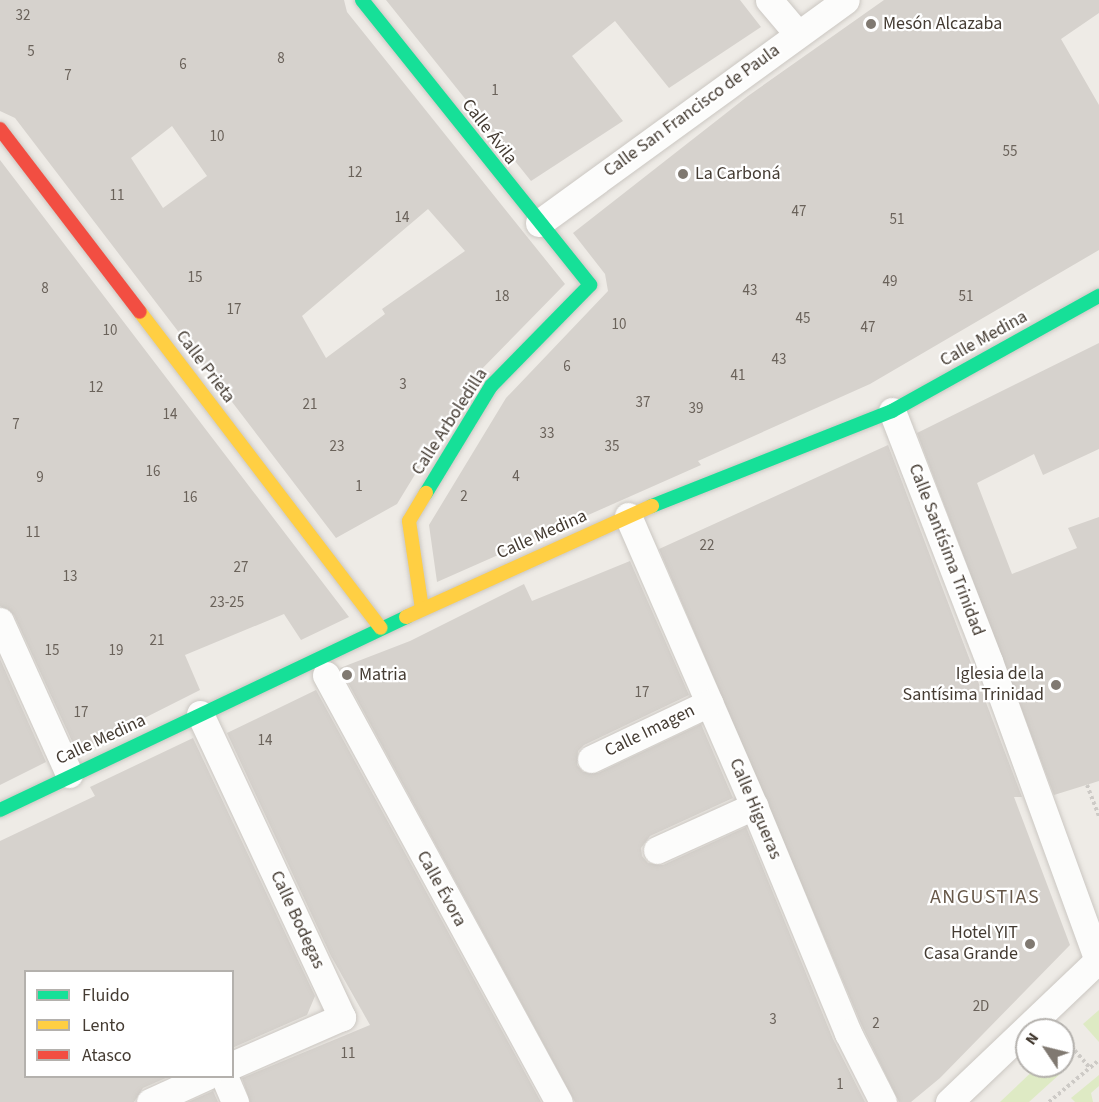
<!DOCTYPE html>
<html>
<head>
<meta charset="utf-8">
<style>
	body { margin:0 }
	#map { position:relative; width:1099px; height:1102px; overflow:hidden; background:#eeebe6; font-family:"Source Sans 3",sans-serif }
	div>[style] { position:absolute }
	.green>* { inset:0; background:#deeac4 }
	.building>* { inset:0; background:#d6d2cd }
	.path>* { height:4px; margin-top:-2px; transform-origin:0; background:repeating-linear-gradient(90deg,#cdcac6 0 3px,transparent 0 6px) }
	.roads { filter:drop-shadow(0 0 2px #cbc7c2) drop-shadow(0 0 2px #cbc7c2) }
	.street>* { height:27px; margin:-13.5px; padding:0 13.5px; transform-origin:13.5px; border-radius:13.5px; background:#fcfcfb }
	.fast>* { height:14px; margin:-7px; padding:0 7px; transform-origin:7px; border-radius:7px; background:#16e098 }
	.slow>* { height:14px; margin:-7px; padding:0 7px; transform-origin:7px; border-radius:7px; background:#ffcf43 }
	.jam>* { height:14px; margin:-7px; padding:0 7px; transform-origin:7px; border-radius:7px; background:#f24e42 }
	.dots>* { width:16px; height:16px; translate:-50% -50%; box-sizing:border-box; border:3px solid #fff; border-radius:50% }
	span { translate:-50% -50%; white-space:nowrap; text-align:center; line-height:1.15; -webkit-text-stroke:4.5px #fff; paint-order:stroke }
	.number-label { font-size:15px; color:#6a625a }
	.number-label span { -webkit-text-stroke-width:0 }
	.poi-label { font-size:18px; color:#443b32 }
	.left { translate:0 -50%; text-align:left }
	.right { translate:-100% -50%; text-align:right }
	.street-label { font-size:18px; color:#443b32 }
	.neighbourhood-label { font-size:20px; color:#675849; letter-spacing:1.5px }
	.legend { position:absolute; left:24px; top:970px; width:210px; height:108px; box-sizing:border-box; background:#fff; border:2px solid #b4b1ad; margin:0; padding:8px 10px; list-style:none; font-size:18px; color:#443b32 }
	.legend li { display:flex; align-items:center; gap:12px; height:30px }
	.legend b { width:30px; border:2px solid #b4b1ad }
	.north { position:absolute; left:1015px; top:1018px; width:60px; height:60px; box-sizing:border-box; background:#fff; border:2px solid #b4b1ad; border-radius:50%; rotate:305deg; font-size:16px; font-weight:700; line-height:24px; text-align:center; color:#443b32 }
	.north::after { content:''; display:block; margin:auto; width:21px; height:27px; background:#807971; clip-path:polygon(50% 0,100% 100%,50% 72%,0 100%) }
</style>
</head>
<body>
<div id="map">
	<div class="green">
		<i style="clip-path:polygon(1099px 1010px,1099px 1042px,1083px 1024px)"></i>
		<i style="clip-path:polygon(1038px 1066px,1054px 1066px,1061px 1073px,1029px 1102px,1000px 1102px)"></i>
		<i style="clip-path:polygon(1099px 1075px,1099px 1086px,1091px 1093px,1093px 1102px,1075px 1102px,1071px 1098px)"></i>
	</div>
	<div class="building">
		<i style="clip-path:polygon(evenodd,0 0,344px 0,347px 12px,565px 284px,475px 376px,397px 504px,336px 538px,15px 118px,0 111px,0 0,172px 126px,207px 176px,163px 208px,131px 158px,172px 126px,0 0,428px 209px,465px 251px,382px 309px,385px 314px,326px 358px,302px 316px,428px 209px)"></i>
		<i style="clip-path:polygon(386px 0,740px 0,761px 27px,669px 88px,615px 21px,572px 56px,623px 121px,531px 181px)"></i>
		<i style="clip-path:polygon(884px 0,1099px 0,1099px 13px,1061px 39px,1099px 105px,1099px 250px,870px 384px,698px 461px,701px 465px,437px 582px,429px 525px,506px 398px,608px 291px,605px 274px,573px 233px,748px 96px)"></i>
		<i style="clip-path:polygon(0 160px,349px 617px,301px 640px,284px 614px,185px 655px,200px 690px,77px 752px,14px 615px,0 606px)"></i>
		<i style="clip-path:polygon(1099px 343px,1099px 449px,1043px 475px,1034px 454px,977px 483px,1012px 574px,1077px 548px,1068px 528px,1099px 517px,1099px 781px,1054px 795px,917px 433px)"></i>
		<i style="clip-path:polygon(888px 445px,1022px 797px,1014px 797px,1070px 945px,940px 1078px,911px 1102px,899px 1102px,862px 1026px,659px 549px)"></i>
		<i style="clip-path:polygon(630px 561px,689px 695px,584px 745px,578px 751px,577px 765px,583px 772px,598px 773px,701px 724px,733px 798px,650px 836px,641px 848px,642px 856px,648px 863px,663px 865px,746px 827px,833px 1039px,865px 1102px,575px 1102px,340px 668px,410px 641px,524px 584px,532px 601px)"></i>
		<i style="clip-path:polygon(0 659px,46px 762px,0 785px)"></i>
		<i style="clip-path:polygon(316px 690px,541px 1102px,250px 1102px,242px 1078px,370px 1025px,331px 956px,227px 733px)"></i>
		<i style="clip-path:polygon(193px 738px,315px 996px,307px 1015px,232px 1048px,232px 972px,26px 972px,26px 1077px,168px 1077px,143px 1088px,134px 1102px,0 1102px,0 841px,95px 796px,90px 787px)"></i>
		<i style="clip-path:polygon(213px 1091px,218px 1102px,188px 1102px)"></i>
	</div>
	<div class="path">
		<i style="left:1087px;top:785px;width:34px;rotate:69deg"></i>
		<i style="left:1063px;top:1037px;width:41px;rotate:48.9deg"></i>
		<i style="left:1049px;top:1102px;width:65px;rotate:-40deg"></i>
	</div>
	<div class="roads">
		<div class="street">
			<i style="left:769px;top:0;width:43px;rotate:49.7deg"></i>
			<i style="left:539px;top:223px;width:379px;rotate:-36deg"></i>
			<i style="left:892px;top:411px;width:268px;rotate:68.8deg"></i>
			<i style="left:989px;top:661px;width:319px;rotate:70deg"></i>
			<i style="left:628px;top:516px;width:316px;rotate:66.5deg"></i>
			<i style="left:754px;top:806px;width:246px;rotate:67.5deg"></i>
			<i style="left:848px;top:1033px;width:77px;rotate:63.1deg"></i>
			<i style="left:0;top:621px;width:168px;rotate:65.7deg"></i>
			<i style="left:326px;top:675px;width:486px;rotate:61.4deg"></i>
			<i style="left:200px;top:714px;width:335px;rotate:64.9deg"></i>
			<i style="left:342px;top:1017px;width:120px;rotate:156.4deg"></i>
			<i style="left:591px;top:759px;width:131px;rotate:-25.4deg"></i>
			<i style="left:657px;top:850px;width:107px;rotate:-24.4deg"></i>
			<i style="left:224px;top:1076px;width:28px;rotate:67deg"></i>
			<i style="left:150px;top:1102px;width:63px;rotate:-24.5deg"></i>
			<i style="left:949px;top:1102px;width:207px;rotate:-43.6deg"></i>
		</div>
		<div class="fast">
			<i style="left:362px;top:0;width:365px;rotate:51.3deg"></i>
			<i style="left:590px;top:285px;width:141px;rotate:134.4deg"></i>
			<i style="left:491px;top:386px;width:125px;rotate:121.3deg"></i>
			<i style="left:652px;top:506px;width:258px;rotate:-21.6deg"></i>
			<i style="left:892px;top:411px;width:237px;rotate:-29.1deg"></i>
			<i style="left:0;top:810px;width:450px;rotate:-25.4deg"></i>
		</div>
		<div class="slow">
			<i style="left:140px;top:312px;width:397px;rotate:52.7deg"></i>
			<i style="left:422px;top:609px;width:89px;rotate:-98.4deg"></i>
			<i style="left:409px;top:521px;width:33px;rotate:-59deg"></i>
			<i style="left:406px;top:617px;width:270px;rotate:-24.3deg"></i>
		</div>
		<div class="jam">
			<i style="left:0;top:129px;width:230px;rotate:52.6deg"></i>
		</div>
	</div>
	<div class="dots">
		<i style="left:871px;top:24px;background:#807971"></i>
		<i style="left:683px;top:174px;background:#807971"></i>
		<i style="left:347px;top:675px;background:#807971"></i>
		<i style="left:1056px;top:685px;background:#807971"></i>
		<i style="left:1030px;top:944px;background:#807971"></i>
	</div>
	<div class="number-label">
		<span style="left:23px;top:16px">32</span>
		<span style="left:31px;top:52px">5</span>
		<span style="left:281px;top:59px">8</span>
		<span style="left:183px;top:65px">6</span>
		<span style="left:68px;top:76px">7</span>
		<span style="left:495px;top:91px">1</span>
		<span style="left:217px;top:137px">10</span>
		<span style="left:1010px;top:152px">55</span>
		<span style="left:355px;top:173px">12</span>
		<span style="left:117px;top:196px">11</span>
		<span style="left:799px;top:212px">47</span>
		<span style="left:402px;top:218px">14</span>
		<span style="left:897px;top:220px">51</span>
		<span style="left:195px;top:278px">15</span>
		<span style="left:890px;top:282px">49</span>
		<span style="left:45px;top:289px">8</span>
		<span style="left:750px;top:291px">43</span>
		<span style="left:502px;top:297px">18</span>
		<span style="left:966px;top:297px">51</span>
		<span style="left:234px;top:310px">17</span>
		<span style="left:803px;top:319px">45</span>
		<span style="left:619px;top:325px">10</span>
		<span style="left:868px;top:328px">47</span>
		<span style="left:110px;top:331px">10</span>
		<span style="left:779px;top:360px">43</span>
		<span style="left:567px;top:367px">6</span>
		<span style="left:738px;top:376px">41</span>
		<span style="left:403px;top:385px">3</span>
		<span style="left:96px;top:388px">12</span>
		<span style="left:643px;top:403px">37</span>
		<span style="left:310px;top:405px">21</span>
		<span style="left:696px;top:409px">39</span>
		<span style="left:170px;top:415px">14</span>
		<span style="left:16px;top:425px">7</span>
		<span style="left:547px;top:434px">33</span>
		<span style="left:337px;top:447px">23</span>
		<span style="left:612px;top:447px">35</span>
		<span style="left:153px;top:472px">16</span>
		<span style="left:516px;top:477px">4</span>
		<span style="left:40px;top:478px">9</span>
		<span style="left:359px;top:487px">1</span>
		<span style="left:464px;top:497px">2</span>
		<span style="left:190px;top:498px">16</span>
		<span style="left:33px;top:533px">11</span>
		<span style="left:707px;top:546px">22</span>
		<span style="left:241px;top:568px">27</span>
		<span style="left:70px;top:577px">13</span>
		<span style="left:227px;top:603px">23-25</span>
		<span style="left:157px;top:641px">21</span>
		<span style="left:52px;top:651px">15</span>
		<span style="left:116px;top:651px">19</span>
		<span style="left:642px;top:693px">17</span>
		<span style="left:81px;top:713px">17</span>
		<span style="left:265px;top:741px">14</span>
		<span style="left:981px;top:1007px">2D</span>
		<span style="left:773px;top:1020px">3</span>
		<span style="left:876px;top:1024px">2</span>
		<span style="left:348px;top:1054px">11</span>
		<span style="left:840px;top:1085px">1</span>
	</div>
	<div class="poi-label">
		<span class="left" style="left:883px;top:24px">Mesón Alcazaba</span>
		<span class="left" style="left:695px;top:174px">La Carboná</span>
		<span class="left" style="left:359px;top:675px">Matria</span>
		<span class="right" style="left:1044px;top:685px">Iglesia de la<br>Santísima Trinidad</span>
		<span class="right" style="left:1018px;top:944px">Hotel YIT<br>Casa Grande</span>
	</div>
	<div class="street-label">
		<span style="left:692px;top:111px;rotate:-36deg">Calle San Francisco de Paula</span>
		<span style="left:489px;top:132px;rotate:52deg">Calle Ávila</span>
		<span style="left:984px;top:339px;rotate:-29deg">Calle Medina</span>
		<span style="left:205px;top:367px;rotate:53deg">Calle Prieta</span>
		<span style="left:450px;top:422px;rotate:-57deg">Calle Arboledilla</span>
		<span style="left:542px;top:535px;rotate:-24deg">Calle Medina</span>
		<span style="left:946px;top:550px;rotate:69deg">Calle Santísima Trinidad</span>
		<span style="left:650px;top:731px;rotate:-26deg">Calle Imagen</span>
		<span style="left:101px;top:740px;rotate:-25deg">Calle Medina</span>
		<span style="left:755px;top:809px;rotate:67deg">Calle Higueras</span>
		<span style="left:441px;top:889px;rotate:61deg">Calle Évora</span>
		<span style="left:297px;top:920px;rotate:65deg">Calle Bodegas</span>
	</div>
	<div class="neighbourhood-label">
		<span style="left:985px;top:897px">ANGUSTIAS</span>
	</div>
	<ul class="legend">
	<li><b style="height:8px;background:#16e098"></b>Fluido</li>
	<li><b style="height:8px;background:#ffcf43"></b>Lento</li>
	<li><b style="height:8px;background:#f24e42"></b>Atasco</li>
	</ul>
	<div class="north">N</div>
</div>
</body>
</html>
